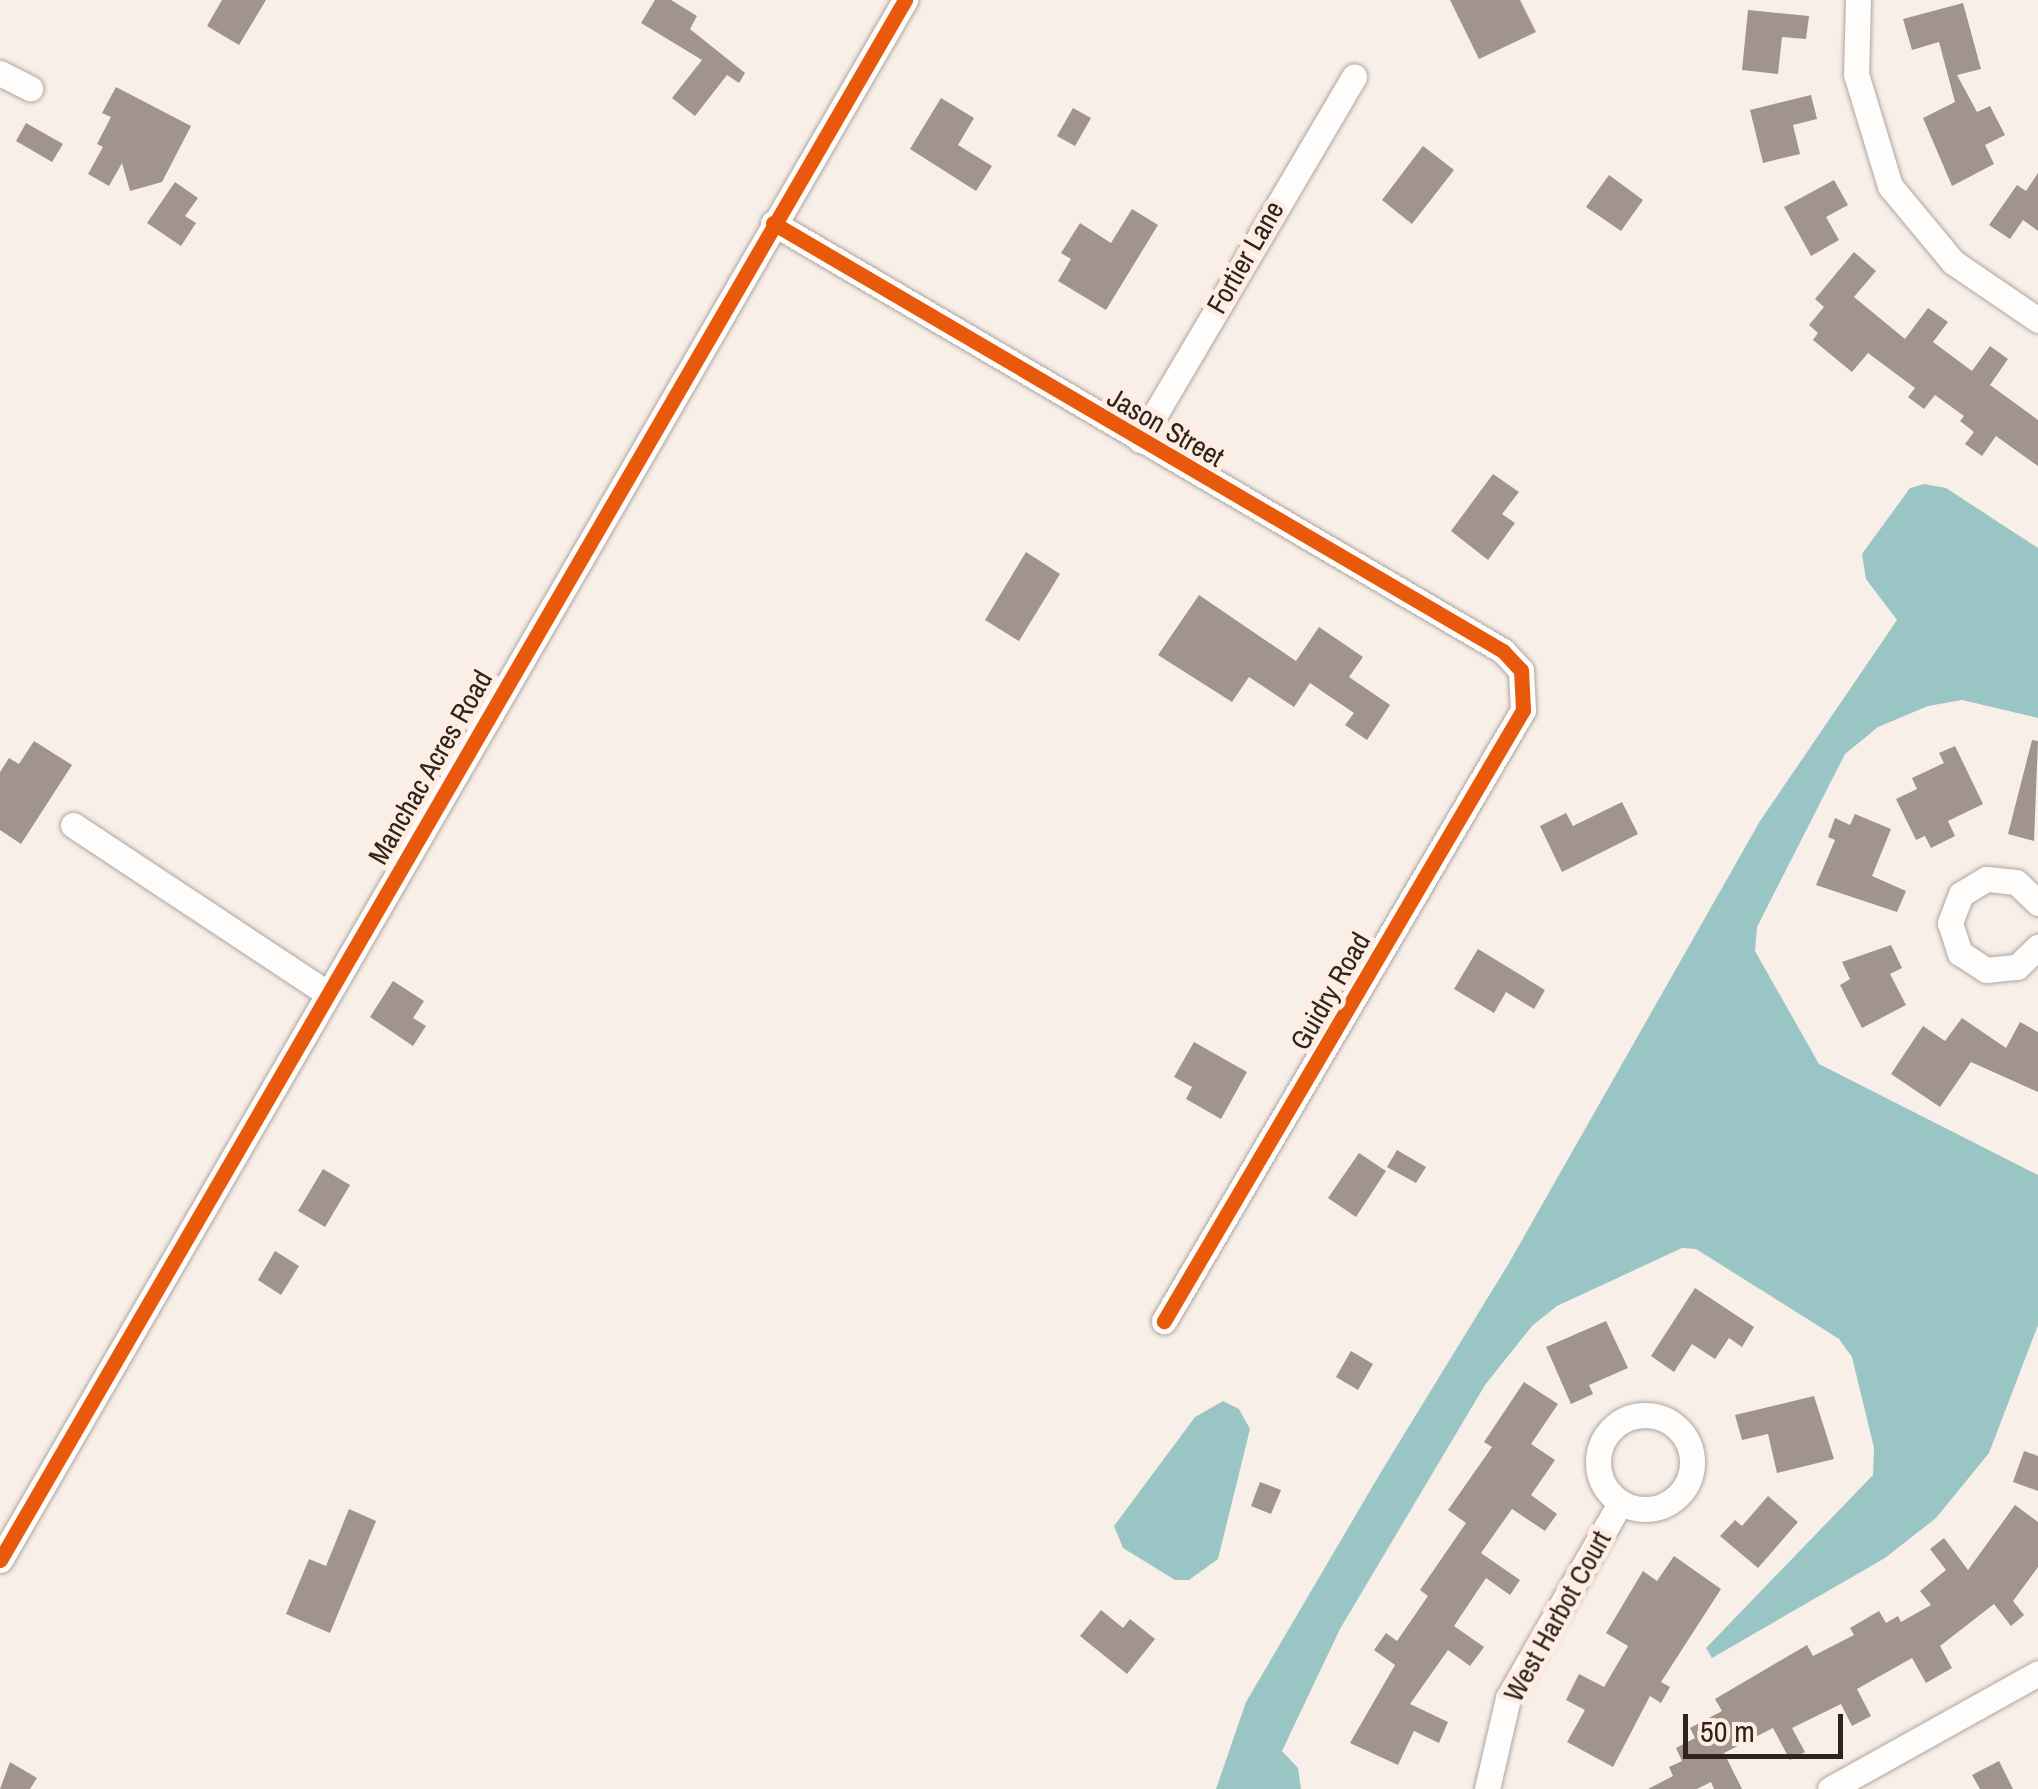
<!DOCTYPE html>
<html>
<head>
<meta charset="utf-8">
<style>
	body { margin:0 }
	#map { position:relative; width:2038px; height:1789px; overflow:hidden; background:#f9efe9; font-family:"Archivo Narrow",sans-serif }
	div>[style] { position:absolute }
	.water>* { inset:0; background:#99c6c5 }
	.building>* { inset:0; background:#a0948c }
	.roads { filter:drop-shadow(0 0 2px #afa6a0) drop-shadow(0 0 2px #afa6a0) }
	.minor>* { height:25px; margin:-12.5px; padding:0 12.5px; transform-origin:12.5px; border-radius:12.5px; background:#fefdfc }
	.minor>.ring { margin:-12.5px; padding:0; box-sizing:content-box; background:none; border:25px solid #fefdfc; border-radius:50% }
	.cycleway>* { height:15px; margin:-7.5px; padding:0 7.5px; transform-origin:7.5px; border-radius:7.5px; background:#e8590c }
	span { translate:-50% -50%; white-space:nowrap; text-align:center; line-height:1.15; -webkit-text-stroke:10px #ffede3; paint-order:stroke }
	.street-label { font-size:28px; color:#2e231d }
	.scale { position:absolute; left:1683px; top:1714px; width:160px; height:45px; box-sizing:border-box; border:5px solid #2e231d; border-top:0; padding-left:12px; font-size:30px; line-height:35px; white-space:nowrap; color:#2e231d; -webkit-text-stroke:8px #ffede3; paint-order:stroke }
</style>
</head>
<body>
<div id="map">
	<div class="water">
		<i style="clip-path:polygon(1924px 484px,1946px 488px,2038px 548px,2038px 718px,1962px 700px,1928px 706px,1878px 727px,1845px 754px,1757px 927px,1755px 951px,1819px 1064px,2038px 1175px,2038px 1325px,1989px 1453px,1936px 1518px,1885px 1558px,1712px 1658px,1706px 1648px,1873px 1475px,1874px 1448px,1852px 1357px,1839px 1339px,1696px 1249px,1682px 1248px,1557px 1306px,1532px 1326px,1485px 1385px,1340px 1629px,1282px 1751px,1298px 1768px,1301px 1789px,1216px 1789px,1246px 1702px,1381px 1472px,1509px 1263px,1760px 821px,1897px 620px,1866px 579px,1862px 554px,1910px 488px)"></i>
		<i style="clip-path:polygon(1223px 1401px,1239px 1409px,1250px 1429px,1218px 1559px,1189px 1580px,1175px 1580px,1123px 1548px,1114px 1526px,1195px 1417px)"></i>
	</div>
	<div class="building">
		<i style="clip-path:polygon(222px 0,266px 0,239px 45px,207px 26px)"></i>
		<i style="clip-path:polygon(655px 0,671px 0,697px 16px,690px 29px,745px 73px,739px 83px,727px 75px,695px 116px,672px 98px,702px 60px,641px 23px)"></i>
		<i style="clip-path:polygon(1450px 0,1520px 0,1536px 32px,1479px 59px)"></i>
		<i style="clip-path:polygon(1963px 3px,1981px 69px,1957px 75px,1977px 112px,1990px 106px,2005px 135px,1985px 145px,1994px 164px,1952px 186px,1923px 118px,1955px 102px,1939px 42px,1912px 50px,1903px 19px)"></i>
		<i style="clip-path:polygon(1748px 10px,1809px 16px,1806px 39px,1782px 37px,1778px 74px,1742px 70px)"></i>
		<i style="clip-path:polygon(116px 87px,191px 126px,162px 182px,130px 191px,122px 163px,109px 186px,88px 174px,103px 147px,97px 144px,111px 117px,102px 113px)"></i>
		<i style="clip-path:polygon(1811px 95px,1817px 119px,1793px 125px,1800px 154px,1763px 163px,1750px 110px)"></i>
		<i style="clip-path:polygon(941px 98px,974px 118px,958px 145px,992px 166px,976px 191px,910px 149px)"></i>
		<i style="clip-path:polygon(1073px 108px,1091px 118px,1075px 146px,1057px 136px)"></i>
		<i style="clip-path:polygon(26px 123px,63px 144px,52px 162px,16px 141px)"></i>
		<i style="clip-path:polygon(1423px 146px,1454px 170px,1412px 224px,1382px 200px)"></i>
		<i style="clip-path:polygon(2038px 173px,2038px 231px,2023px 220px,2010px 239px,1989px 225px,2017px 185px,2026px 191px)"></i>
		<i style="clip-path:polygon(1609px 175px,1643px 200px,1621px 231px,1586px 207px)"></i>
		<i style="clip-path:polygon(1834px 180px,1848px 205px,1826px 217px,1839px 240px,1811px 256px,1784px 207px)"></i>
		<i style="clip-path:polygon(175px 182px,198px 198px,185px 216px,196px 223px,181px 246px,147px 223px)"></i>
		<i style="clip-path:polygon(1132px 209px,1158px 225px,1106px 310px,1058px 281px,1071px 259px,1061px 253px,1080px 223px,1111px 243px)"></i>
		<i style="clip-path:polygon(1854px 252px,1876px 271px,1854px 297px,1905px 339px,1928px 308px,1948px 322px,1933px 342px,1972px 371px,1990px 346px,2008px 359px,1990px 385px,2038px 420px,2038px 466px,1996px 436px,1982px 456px,1965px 444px,1974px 432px,1960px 421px,1964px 416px,1935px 395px,1924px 409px,1908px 397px,1915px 388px,1868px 353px,1852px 372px,1813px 340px,1818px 333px,1809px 325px,1824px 307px,1815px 299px)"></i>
		<i style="clip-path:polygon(1493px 474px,1519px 492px,1502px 514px,1515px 523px,1488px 560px,1451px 531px)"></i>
		<i style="clip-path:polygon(1026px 552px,1060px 574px,1019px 641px,985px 620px)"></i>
		<i style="clip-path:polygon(1199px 595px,1296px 661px,1319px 627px,1363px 657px,1349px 677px,1390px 705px,1367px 740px,1345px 725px,1354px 713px,1310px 683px,1294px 707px,1249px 677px,1232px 702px,1158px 655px)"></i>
		<i style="clip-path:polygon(2032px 740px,2038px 741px,2034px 841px,2008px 834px)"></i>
		<i style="clip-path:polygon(34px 741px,72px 765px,21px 844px,0 830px,0 772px,9px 758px,19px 764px)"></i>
		<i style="clip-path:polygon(1955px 746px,1983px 804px,1948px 821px,1955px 836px,1931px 848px,1925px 836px,1916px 840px,1896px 799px,1917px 789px,1912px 778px,1944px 763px,1939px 753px)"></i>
		<i style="clip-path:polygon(1622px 802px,1638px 834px,1562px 872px,1540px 826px,1566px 813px,1573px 826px)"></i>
		<i style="clip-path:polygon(1855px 814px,1891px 829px,1872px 876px,1906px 891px,1897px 912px,1816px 885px,1835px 840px,1828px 837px,1835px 818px,1850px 825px)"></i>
		<i style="clip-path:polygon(1891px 945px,1902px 968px,1890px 974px,1906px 1005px,1862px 1028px,1840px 985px,1850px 979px,1842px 962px)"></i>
		<i style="clip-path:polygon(1478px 949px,1545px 990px,1534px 1009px,1506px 992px,1494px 1013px,1454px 989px)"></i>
		<i style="clip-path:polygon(393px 981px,424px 1001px,413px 1018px,426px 1026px,413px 1046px,370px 1017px)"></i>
		<i style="clip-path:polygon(1962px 1018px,2006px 1048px,2020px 1022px,2038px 1032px,2038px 1092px,1971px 1062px,1940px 1107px,1891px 1074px,1923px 1026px,1945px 1041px)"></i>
		<i style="clip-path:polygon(1194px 1042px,1247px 1072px,1221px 1119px,1186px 1099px,1192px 1087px,1174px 1077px)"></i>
		<i style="clip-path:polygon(1397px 1150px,1426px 1167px,1416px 1183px,1387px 1167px)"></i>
		<i style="clip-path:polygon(1359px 1153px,1386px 1171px,1356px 1217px,1328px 1198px)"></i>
		<i style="clip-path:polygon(323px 1169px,350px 1185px,325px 1227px,298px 1211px)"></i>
		<i style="clip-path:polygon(275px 1251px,299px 1266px,281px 1295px,258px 1280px)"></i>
		<i style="clip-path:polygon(1695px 1288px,1754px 1327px,1742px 1347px,1729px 1338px,1715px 1359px,1692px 1344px,1674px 1372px,1651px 1356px)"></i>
		<i style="clip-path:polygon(1606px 1321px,1628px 1368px,1589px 1385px,1593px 1394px,1571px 1404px,1546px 1347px)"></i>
		<i style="clip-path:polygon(1351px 1351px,1373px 1364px,1358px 1390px,1336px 1377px)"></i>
		<i style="clip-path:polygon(1524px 1382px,1558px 1404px,1531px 1444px,1555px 1460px,1531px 1495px,1557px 1514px,1545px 1531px,1512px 1509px,1481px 1553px,1520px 1580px,1510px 1595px,1486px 1578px,1454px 1626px,1484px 1647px,1470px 1666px,1448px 1650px,1410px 1704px,1448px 1722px,1439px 1743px,1414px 1731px,1398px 1765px,1350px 1743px,1395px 1665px,1374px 1650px,1386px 1633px,1397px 1641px,1428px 1596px,1420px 1590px,1466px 1523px,1448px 1510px,1492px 1447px,1484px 1442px)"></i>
		<i style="clip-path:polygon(1814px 1396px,1834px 1459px,1777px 1473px,1768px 1434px,1742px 1440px,1735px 1415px)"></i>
		<i style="clip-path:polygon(2024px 1451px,2038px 1456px,2038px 1491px,2013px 1482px)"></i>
		<i style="clip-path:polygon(1260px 1482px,1281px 1490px,1271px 1514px,1251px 1506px)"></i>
		<i style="clip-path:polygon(1768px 1496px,1798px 1522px,1758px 1568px,1720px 1536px,1735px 1520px,1742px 1526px)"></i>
		<i style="clip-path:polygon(2015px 1505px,2038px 1522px,2038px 1567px,2013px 1601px,2024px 1615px,2011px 1626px,1994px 1604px,1940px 1646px,1952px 1668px,1926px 1683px,1912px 1658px,1857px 1689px,1871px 1716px,1852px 1726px,1841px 1704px,1792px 1728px,1805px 1752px,1790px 1760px,1773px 1728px,1724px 1753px,1742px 1789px,1714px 1789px,1711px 1782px,1697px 1789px,1648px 1789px,1673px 1776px,1669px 1767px,1682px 1761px,1676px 1748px,1695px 1738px,1690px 1728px,1722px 1711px,1715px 1699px,1807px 1645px,1813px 1656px,1854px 1635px,1850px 1628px,1879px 1611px,1886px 1623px,1898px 1616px,1901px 1622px,1931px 1605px,1920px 1591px,1946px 1570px,1930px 1549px,1944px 1538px,1968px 1570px)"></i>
		<i style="clip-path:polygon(349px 1509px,376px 1521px,330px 1633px,286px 1614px,309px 1559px,326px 1566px)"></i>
		<i style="clip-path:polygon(1674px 1556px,1721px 1589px,1661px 1682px,1670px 1687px,1661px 1703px,1650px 1696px,1613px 1767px,1567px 1742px,1585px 1710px,1566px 1700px,1579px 1674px,1604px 1687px,1628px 1646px,1606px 1633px,1643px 1571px,1657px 1581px)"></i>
		<i style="clip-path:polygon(1101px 1610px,1123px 1628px,1130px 1619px,1155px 1639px,1127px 1674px,1080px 1636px)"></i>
		<i style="clip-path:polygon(1999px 1761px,2013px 1789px,1980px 1789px,1972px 1775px)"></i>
		<i style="clip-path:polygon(10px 1762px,37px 1778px,30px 1789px,0 1789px)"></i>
	</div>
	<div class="roads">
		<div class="minor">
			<i style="left:1858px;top:0;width:74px;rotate:91.5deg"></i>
			<i style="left:1856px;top:74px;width:117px;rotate:73.1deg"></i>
			<i style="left:1890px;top:186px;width:99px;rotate:50.3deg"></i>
			<i style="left:1953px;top:262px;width:103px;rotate:34.3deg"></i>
			<i style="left:0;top:73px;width:34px;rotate:27deg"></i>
			<i style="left:773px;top:223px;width:846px;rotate:30.38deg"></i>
			<i style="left:1503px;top:651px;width:26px;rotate:47deg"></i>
			<i style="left:1521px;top:670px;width:40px;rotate:87.1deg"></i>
			<i style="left:1523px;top:710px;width:709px;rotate:120.44deg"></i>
			<i style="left:1140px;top:440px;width:422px;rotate:-59.5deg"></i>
			<i style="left:73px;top:825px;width:306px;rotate:33.5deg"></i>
			<i style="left:2038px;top:903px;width:30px;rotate:-136deg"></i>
			<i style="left:2016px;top:882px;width:30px;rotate:-174deg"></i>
			<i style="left:1986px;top:879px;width:29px;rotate:149deg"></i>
			<i style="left:1961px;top:894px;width:31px;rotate:111deg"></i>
			<i style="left:1950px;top:923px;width:32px;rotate:72deg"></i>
			<i style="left:1960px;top:953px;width:31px;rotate:33deg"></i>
			<i style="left:1986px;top:970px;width:31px;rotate:-6deg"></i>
			<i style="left:2017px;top:967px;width:29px;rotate:-44deg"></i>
			<i class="ring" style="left:1598px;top:1415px;width:69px;height:69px"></i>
			<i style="left:0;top:1560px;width:1804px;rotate:-59.88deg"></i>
			<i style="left:1487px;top:1789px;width:93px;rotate:-77deg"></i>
			<i style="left:1508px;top:1698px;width:225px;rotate:-60.1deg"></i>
			<i style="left:1830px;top:1789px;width:238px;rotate:-29.1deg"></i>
		</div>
	</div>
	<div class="cycleway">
		<i style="left:773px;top:223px;width:846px;rotate:30.38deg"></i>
		<i style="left:1503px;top:651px;width:26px;rotate:47deg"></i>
		<i style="left:1521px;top:670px;width:40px;rotate:87.1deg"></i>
		<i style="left:1523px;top:710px;width:709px;rotate:120.44deg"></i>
		<i style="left:0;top:1560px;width:1804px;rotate:-59.88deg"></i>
	</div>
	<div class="street-label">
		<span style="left:1245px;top:257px;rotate:-60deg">Fortier Lane</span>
		<span style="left:1166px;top:427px;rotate:30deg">Jason Street</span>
		<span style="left:430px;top:767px;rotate:-60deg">Manchac Acres Road</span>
		<span style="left:1330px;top:991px;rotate:-60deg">Guidry Road</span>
		<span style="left:1557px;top:1616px;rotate:-61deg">West Harbot Court</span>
	</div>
	<div class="scale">50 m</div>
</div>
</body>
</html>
